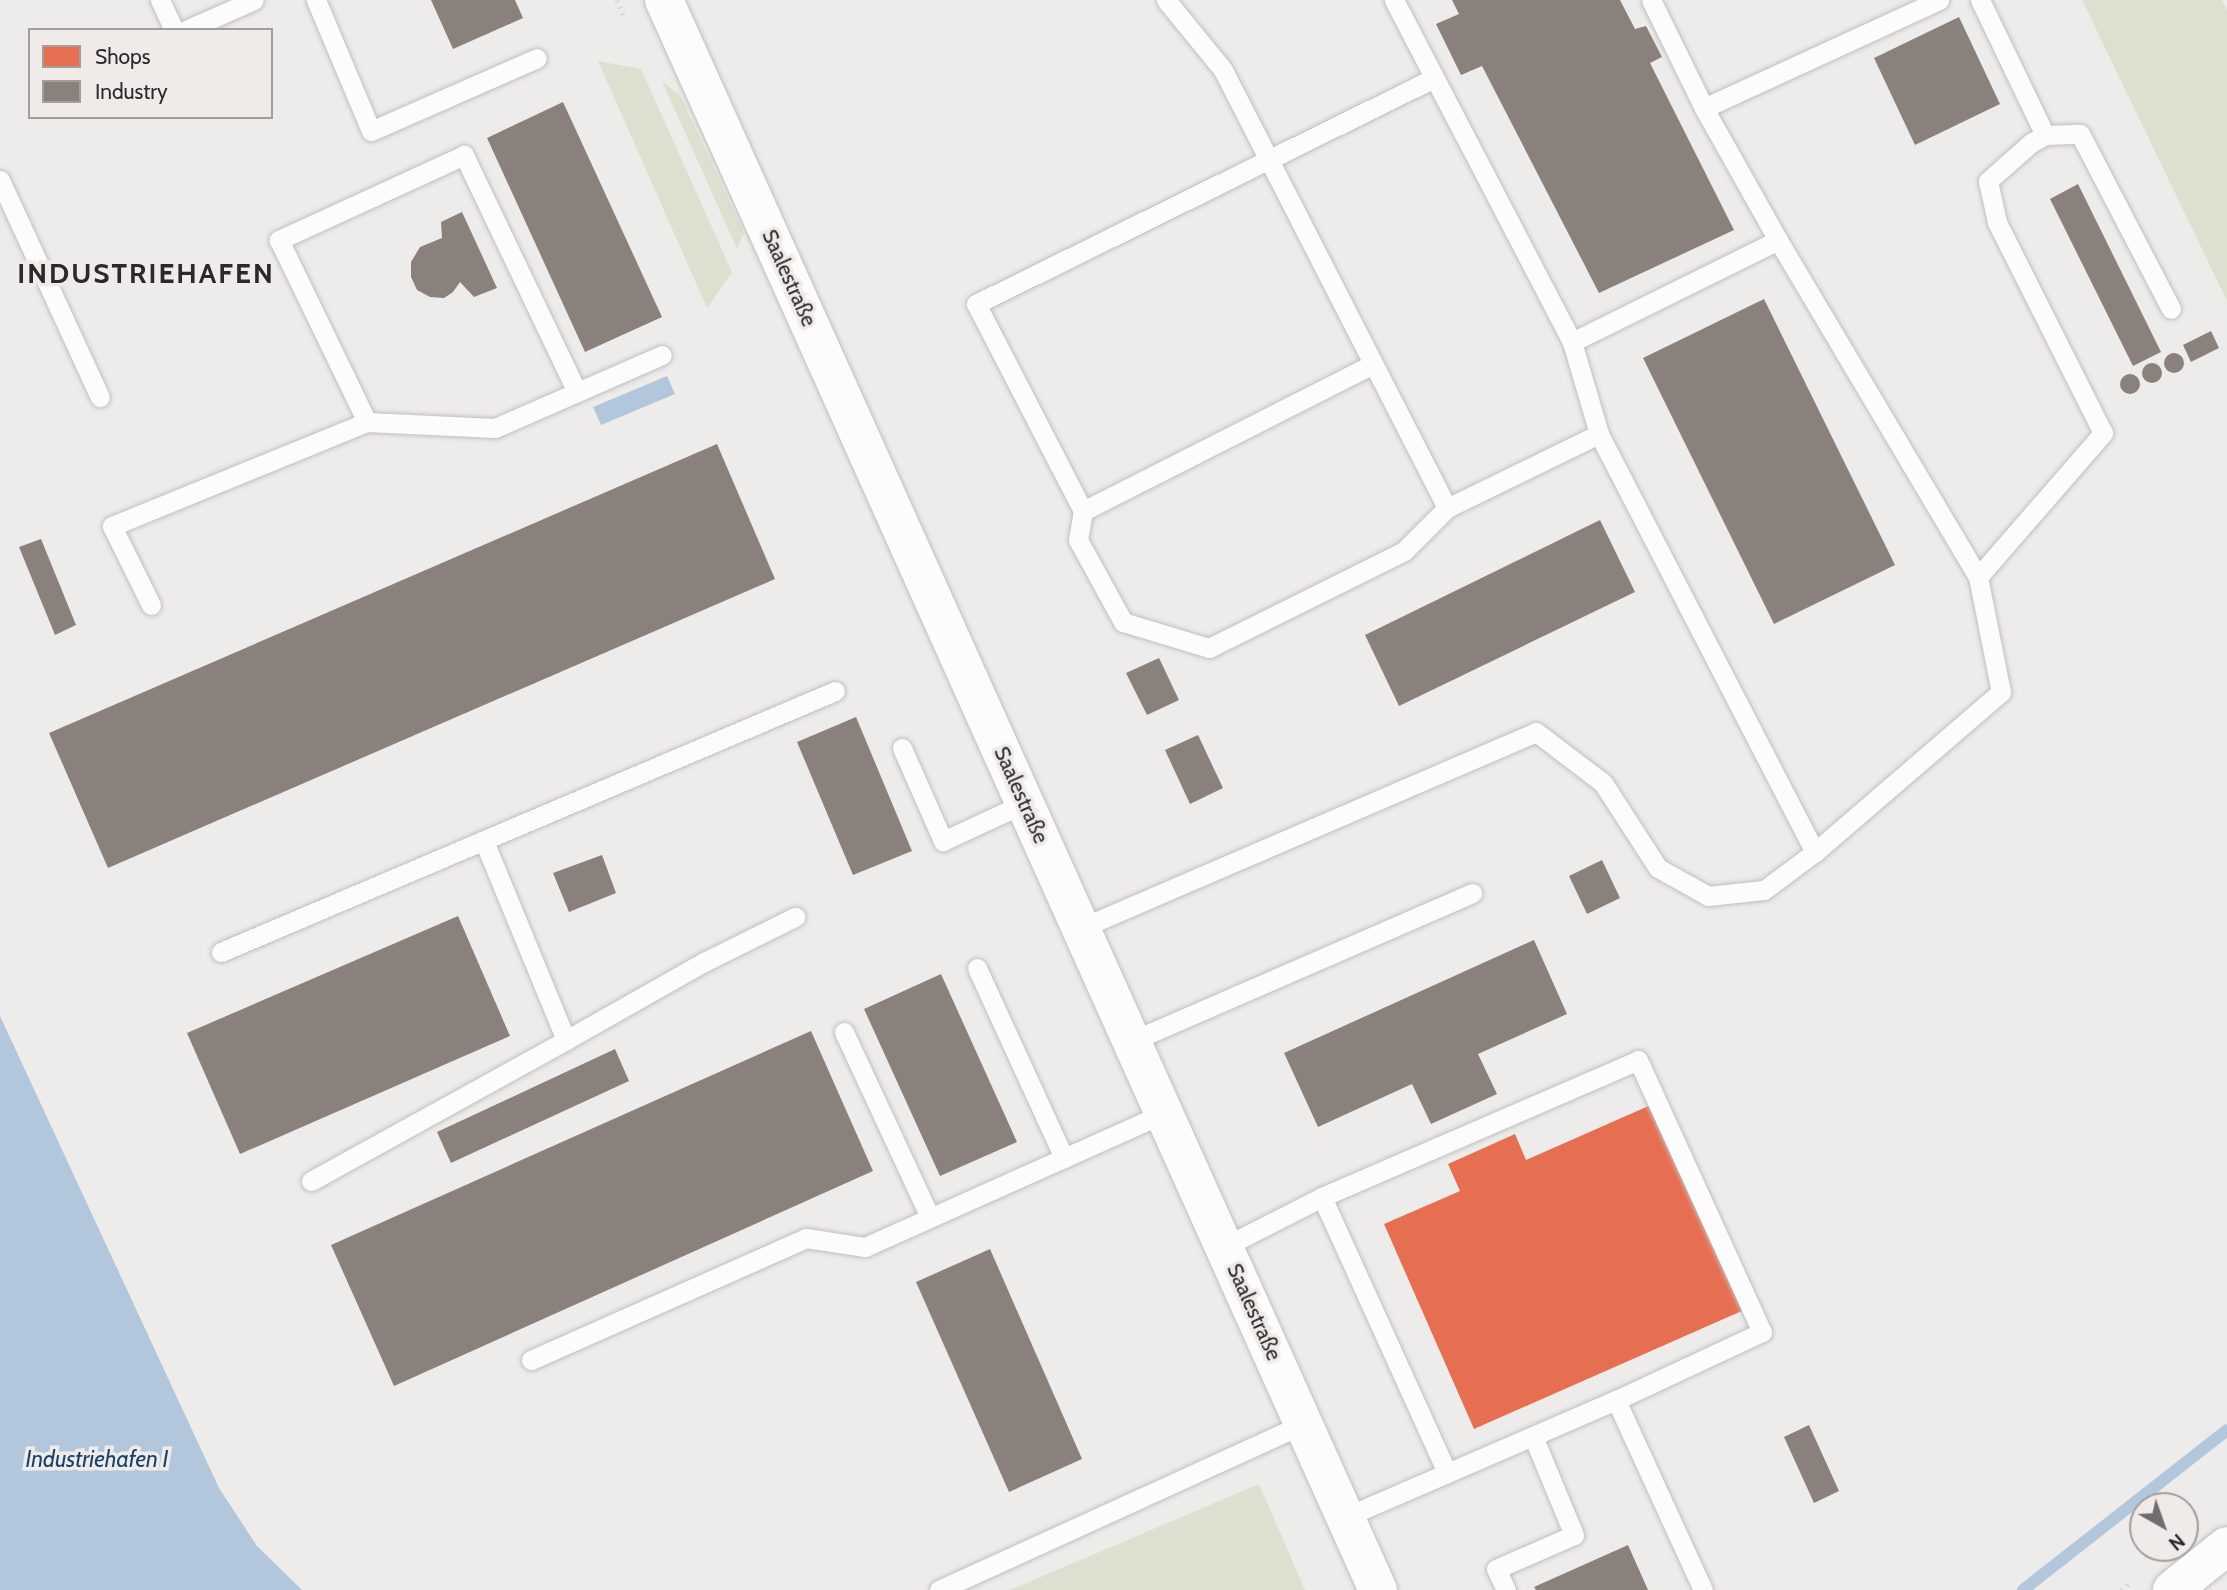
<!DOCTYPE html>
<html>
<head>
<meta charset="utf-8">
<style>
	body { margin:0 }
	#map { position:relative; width:2227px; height:1590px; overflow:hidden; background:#eeecea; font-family:Cabin,sans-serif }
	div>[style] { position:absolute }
	.green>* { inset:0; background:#dde0ce }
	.water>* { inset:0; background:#b2c7db }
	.shops>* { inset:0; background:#e76f51 }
	.industry>* { inset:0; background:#8a817c }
	.round { border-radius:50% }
	.stream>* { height:12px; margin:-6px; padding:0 6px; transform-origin:6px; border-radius:6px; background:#b2c7db }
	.path>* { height:4.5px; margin-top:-2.25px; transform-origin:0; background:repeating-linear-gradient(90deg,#dad8d8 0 2px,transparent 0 7px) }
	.roads { filter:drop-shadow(0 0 2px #c1bfbe) drop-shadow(0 0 2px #c1bfbe) }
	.service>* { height:19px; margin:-9.5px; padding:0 9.5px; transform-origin:9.5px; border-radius:9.5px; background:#fcfcfc }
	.secondary>* { height:38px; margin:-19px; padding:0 19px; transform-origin:19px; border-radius:19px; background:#fcfcfc }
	span { translate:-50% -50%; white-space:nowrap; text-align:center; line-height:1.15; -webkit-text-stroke:7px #f0ebe8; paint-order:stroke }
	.street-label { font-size:21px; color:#2c2a29 }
	.water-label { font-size:23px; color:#16446c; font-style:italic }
	.district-label { font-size:28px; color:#2c2a29; font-weight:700; letter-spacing:2px }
	.legend { position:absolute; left:28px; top:28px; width:245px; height:91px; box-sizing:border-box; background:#f0ebe8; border:2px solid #a29e9c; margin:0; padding:9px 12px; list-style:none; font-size:21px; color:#2c2a29 }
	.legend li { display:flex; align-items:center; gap:14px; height:35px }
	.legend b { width:35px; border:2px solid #a29e9c }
	.north { position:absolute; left:2129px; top:1492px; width:70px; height:70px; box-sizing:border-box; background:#f0ebe8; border:2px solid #a29e9c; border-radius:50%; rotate:140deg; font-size:19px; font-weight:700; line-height:28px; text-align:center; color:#2c2a29 }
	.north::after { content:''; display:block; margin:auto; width:24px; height:32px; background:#706e6d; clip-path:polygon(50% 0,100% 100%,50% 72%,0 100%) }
</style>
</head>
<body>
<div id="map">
	<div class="green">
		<i style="clip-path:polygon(2082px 0,2222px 0,2227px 10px,2227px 301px)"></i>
		<i style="clip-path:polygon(598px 61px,641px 69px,732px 272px,707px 308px)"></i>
		<i style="clip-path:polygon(662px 81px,681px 97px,744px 233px,737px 249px)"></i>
		<i style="clip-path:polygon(1259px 1484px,1305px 1590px,1010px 1590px)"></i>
	</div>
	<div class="water">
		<i style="clip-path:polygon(667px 376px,675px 394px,601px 425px,593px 407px)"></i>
		<i style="clip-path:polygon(0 1016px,219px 1488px,257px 1546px,302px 1590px,0 1590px)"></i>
	</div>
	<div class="shops">
		<i style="clip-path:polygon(1653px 1104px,1744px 1310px,1474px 1429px,1384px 1224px,1460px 1191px,1448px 1164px,1515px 1134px,1526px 1160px)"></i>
	</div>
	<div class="industry">
		<i style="clip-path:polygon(431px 0,515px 0,523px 18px,453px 49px)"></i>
		<i style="clip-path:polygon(1452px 0,1620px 0,1635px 29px,1646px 26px,1662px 57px,1650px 63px,1734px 230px,1599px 293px,1482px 66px,1461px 75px,1436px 24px,1459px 14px)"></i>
		<i style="clip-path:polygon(1959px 17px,2000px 104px,1915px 145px,1874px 58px)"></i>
		<i style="clip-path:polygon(563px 102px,662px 317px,585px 352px,487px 138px)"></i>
		<i style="clip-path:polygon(2078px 184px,2161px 352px,2133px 366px,2050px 199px)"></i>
		<i style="clip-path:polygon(462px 212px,497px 288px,474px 297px,460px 282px,453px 292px,444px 298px,430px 297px,417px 290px,411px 277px,411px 262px,420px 247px,442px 238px,441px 222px)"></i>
		<i style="clip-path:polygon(1764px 299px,1895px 565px,1774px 624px,1643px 358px)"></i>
		<i style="clip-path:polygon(2211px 331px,2219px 348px,2191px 362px,2183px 345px)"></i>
		<i class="round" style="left:2164px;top:353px;width:20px;height:20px"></i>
		<i class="round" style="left:2142px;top:363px;width:20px;height:20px"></i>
		<i class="round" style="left:2120px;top:374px;width:20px;height:20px"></i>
		<i style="clip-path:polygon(717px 444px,775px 579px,108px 868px,49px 733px)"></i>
		<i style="clip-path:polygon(1600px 520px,1635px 592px,1399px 706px,1365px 635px)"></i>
		<i style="clip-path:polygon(41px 539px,76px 625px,55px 635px,19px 547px)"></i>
		<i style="clip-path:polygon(1159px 658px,1179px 700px,1147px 715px,1126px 673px)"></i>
		<i style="clip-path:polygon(856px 717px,912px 851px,853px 875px,797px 742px)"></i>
		<i style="clip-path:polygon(1198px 735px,1223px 788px,1190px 804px,1165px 750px)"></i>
		<i style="clip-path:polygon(602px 855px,616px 893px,569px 912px,553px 873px)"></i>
		<i style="clip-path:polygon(1602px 860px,1620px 898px,1587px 914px,1569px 876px)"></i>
		<i style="clip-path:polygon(458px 916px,510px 1036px,240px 1154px,187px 1033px)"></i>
		<i style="clip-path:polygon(1534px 940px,1567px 1014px,1478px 1054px,1497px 1094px,1431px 1124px,1412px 1084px,1318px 1127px,1284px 1053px)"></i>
		<i style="clip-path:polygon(941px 974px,1017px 1142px,940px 1176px,864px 1009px)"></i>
		<i style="clip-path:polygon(811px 1031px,873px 1171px,394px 1386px,331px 1245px)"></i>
		<i style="clip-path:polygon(615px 1049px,629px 1081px,451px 1163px,437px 1132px)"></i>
		<i style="clip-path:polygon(990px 1249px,1082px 1459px,1009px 1492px,916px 1282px)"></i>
		<i style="clip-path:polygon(1809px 1425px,1839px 1491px,1814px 1503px,1784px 1437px)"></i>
		<i style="clip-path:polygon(1628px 1545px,1648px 1590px,1536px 1590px,1534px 1587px)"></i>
	</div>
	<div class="stream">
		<i style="left:2023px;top:1590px;width:259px;rotate:-38.1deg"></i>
	</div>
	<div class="path">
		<i style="left:617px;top:0;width:20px;rotate:66deg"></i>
		<i style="left:2121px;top:1590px;width:14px;rotate:-39deg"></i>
	</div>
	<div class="roads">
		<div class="service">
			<i style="left:160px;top:0;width:33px;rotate:65deg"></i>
			<i style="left:316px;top:0;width:142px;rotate:67.2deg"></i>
			<i style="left:371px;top:131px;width:181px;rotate:-23.7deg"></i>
			<i style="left:1166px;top:0;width:90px;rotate:50.8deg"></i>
			<i style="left:1223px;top:70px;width:492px;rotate:62.9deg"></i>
			<i style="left:1447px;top:508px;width:169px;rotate:-26deg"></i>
			<i style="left:1394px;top:0;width:386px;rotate:62.5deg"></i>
			<i style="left:1572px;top:342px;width:96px;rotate:73.6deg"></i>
			<i style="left:1599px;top:434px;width:471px;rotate:62.7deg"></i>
			<i style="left:1980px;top:0;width:150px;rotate:64.3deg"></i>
			<i style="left:186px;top:30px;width:74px;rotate:-23.8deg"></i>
			<i style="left:1704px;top:108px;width:259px;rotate:-24.7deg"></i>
			<i style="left:0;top:180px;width:239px;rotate:65.3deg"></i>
			<i style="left:1572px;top:342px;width:230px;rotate:-26.3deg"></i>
			<i style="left:1373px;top:364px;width:325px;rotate:153.1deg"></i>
			<i style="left:1083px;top:511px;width:233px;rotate:-117.3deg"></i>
			<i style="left:976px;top:304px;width:511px;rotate:-26.26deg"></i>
			<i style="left:577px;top:392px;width:263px;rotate:-115.5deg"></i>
			<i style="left:464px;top:155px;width:204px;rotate:155.3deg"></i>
			<i style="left:279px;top:240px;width:202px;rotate:64.2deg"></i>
			<i style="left:367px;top:422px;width:128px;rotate:2.7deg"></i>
			<i style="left:495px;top:428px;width:182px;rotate:-23.6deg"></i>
			<i style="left:1083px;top:511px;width:29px;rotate:100deg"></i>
			<i style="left:1078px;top:540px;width:94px;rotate:61.2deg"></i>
			<i style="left:1123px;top:622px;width:90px;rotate:16.8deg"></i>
			<i style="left:1209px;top:648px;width:218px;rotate:-26.4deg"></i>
			<i style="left:1404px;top:551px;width:61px;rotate:-45deg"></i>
			<i style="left:1978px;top:577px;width:191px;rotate:-49deg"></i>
			<i style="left:2103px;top:433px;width:236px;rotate:-116.7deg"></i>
			<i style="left:1997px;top:222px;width:42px;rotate:-102.4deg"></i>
			<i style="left:1988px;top:181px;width:57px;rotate:-41.5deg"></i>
			<i style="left:2031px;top:143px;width:16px;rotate:-30deg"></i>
			<i style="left:2045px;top:135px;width:35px;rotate:-2deg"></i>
			<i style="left:2080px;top:134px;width:197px;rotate:62.5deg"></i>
			<i style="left:151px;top:605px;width:88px;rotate:-116.3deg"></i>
			<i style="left:112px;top:526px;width:275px;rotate:-22.2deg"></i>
			<i style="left:902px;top:748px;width:102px;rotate:66.2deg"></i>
			<i style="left:943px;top:841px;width:90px;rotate:-24.9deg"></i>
			<i style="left:1081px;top:928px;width:495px;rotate:-23.3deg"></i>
			<i style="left:1536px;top:732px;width:84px;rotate:37.3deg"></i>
			<i style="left:1603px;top:783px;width:101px;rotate:57.1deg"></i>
			<i style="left:1658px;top:868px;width:57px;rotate:29.2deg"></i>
			<i style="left:1708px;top:896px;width:56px;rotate:-6.1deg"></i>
			<i style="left:1764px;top:890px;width:64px;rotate:-36.7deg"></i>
			<i style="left:1815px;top:852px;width:245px;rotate:-40.7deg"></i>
			<i style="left:2001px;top:692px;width:117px;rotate:-101.3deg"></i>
			<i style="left:1978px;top:577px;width:392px;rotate:-120.7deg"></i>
			<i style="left:1778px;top:240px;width:151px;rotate:-119.3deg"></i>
			<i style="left:1704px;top:108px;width:120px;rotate:-116.1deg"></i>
			<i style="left:221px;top:952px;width:667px;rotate:-23.03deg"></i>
			<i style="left:977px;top:968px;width:209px;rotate:65.4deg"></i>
			<i style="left:844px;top:1032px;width:204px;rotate:65.1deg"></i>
			<i style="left:566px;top:1040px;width:159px;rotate:-29.5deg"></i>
			<i style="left:704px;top:962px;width:102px;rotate:-26.3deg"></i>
			<i style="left:1132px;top:1041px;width:371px;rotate:-23.5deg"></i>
			<i style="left:311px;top:1181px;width:291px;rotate:-28.9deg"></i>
			<i style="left:566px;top:1040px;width:215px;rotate:-112.4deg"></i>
			<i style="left:1322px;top:1197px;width:303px;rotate:65.6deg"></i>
			<i style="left:1224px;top:1247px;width:110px;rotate:-27deg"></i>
			<i style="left:1322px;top:1197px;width:344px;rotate:-23.4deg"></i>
			<i style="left:1638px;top:1060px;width:299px;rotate:65.5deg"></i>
			<i style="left:1762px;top:1332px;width:161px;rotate:155deg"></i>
			<i style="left:1616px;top:1400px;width:294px;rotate:156.6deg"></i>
			<i style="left:531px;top:1360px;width:301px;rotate:-23.9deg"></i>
			<i style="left:806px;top:1238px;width:60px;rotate:8.7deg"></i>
			<i style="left:865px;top:1247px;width:328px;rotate:-24.1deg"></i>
			<i style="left:1616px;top:1400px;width:209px;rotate:65.4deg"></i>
			<i style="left:939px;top:1590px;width:401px;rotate:-24.5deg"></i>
			<i style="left:1506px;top:1590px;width:23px;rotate:-115deg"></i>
			<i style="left:1496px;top:1569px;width:85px;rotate:-23.6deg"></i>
			<i style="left:1574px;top:1535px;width:107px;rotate:-112.5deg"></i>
		</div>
		<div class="secondary">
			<i style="left:664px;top:0;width:1743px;rotate:65.82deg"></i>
			<i style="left:2172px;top:1590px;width:70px;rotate:-38.7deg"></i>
		</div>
	</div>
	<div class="street-label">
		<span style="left:789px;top:278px;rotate:66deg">Saalestraße</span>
		<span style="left:1021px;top:795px;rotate:66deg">Saalestraße</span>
		<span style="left:1254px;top:1312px;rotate:66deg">Saalestraße</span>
	</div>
	<div class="water-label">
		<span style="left:97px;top:1459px">Industriehafen I</span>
	</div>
	<div class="district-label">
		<span style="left:146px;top:273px">INDUSTRIEHAFEN</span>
	</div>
	<ul class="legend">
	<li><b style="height:19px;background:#e76f51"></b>Shops</li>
	<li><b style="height:19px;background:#8a817c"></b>Industry</li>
	</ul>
	<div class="north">N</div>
</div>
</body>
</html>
